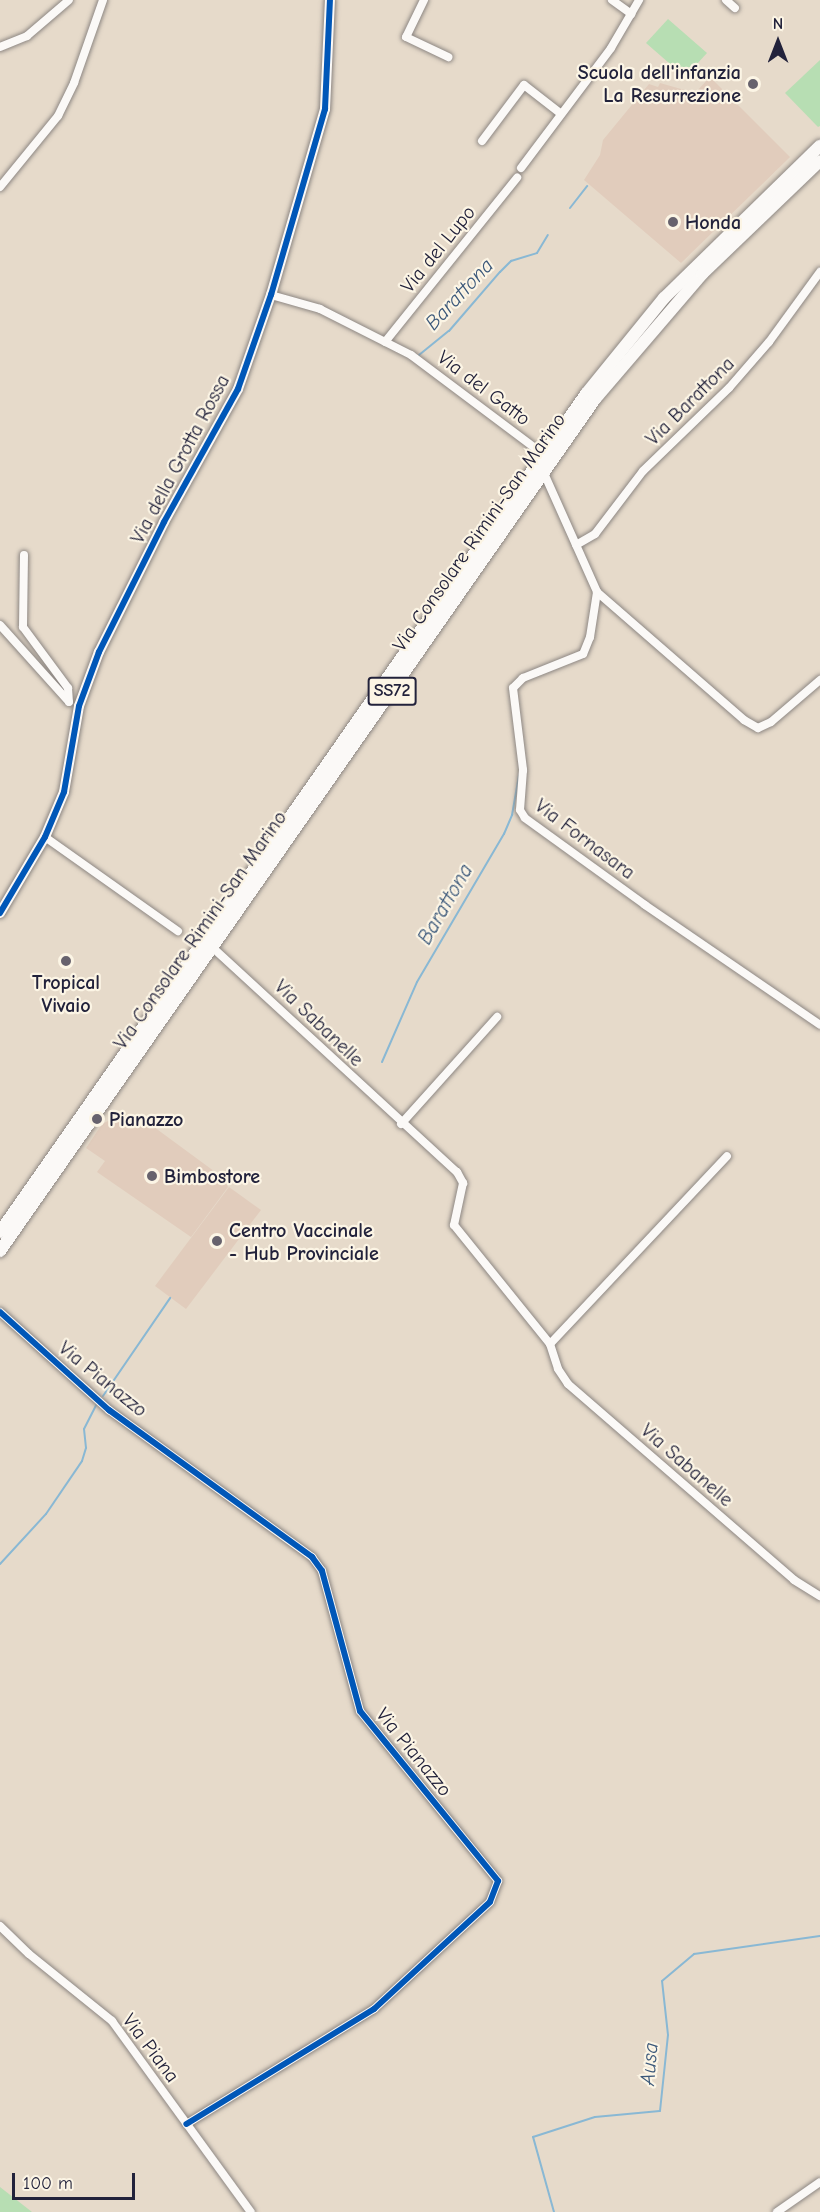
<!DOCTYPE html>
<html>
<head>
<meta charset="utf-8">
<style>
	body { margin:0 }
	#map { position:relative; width:820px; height:2212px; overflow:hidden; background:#e6daca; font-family:"Comic Neue",sans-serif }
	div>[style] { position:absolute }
	.built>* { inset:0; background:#e1ccbc }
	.green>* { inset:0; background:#b7deb3 }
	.stream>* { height:2px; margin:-1px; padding:0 1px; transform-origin:1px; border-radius:1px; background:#89b8d4 }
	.roads { filter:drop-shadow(0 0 2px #8d8783) drop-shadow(0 0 2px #8d8783) }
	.street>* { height:8px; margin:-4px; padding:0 4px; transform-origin:4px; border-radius:4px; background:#fbf9f7 }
	.secondary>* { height:10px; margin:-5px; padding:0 5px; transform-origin:5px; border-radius:5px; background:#fbf9f7 }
	.primary>* { height:12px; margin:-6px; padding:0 6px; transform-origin:6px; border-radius:6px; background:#fbf9f7 }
	.cycleway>* { height:6px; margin:-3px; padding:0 3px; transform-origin:3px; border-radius:3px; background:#0057b8 }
	.dots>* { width:16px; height:16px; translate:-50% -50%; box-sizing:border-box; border:3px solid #fcf5e5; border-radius:50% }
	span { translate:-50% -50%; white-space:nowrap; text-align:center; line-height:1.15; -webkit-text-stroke:4.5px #fcf5e5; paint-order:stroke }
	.shield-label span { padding:2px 4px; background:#fcf5e5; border:2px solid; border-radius:4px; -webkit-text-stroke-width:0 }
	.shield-label { font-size:18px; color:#22223b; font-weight:700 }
	.poi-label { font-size:20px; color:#22223b; font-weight:700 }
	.right { translate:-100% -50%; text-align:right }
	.left { translate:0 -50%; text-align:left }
	.street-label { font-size:20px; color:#22223b }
	.water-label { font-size:21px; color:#3b587a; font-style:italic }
	.north { position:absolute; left:748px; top:12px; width:60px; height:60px; -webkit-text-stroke:4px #fcf5e5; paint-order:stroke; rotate:0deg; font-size:16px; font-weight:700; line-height:24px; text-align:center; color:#22223b }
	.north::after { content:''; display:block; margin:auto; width:21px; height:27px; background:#22223b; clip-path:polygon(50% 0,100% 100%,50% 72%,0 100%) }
	.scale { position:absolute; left:12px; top:2173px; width:123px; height:27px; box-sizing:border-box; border:3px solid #22223b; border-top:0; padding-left:8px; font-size:18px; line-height:21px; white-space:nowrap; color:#22223b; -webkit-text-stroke:4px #fcf5e5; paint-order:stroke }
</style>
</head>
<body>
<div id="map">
	<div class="built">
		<i style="clip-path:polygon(710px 77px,790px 157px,681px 263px,584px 180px,600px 155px,603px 140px,649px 84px,658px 87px,660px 83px,695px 93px)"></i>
		<i style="clip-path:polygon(139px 1116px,222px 1177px,228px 1187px,191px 1237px,97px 1172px,105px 1161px,86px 1148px,102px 1124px,114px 1118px)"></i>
		<i style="clip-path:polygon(229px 1187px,261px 1210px,186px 1309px,155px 1286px)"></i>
	</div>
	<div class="green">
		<i style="clip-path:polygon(668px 19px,707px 53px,685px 77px,646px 43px)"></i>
		<i style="clip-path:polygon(820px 60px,820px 126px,818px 127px,785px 93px)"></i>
		<i style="clip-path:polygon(0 2187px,32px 2212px,0 2212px)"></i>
	</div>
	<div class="stream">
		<i style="left:570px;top:208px;width:28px;rotate:-52deg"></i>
		<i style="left:419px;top:355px;width:38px;rotate:-39deg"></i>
		<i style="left:449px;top:331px;width:78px;rotate:-49.2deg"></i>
		<i style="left:500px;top:272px;width:16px;rotate:-45deg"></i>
		<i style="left:511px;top:261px;width:27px;rotate:-17deg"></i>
		<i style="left:537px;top:253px;width:21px;rotate:-59deg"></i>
		<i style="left:382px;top:1062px;width:87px;rotate:-66.4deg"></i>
		<i style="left:417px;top:982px;width:172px;rotate:-59.6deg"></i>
		<i style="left:504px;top:834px;width:21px;rotate:-67deg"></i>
		<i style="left:512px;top:815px;width:40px;rotate:-80deg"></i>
		<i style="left:103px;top:1396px;width:119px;rotate:-55.6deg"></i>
		<i style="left:0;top:1564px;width:68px;rotate:-47.4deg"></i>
		<i style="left:46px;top:1514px;width:64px;rotate:-55.8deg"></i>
		<i style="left:82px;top:1461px;width:14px;rotate:-73deg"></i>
		<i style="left:86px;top:1448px;width:19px;rotate:-96deg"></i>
		<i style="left:84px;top:1429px;width:28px;rotate:-63deg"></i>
		<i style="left:554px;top:2212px;width:78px;rotate:-105.6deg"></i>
		<i style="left:533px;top:2137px;width:65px;rotate:-17.9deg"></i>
		<i style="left:595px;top:2117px;width:65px;rotate:-5.3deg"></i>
		<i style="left:660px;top:2111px;width:76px;rotate:-84deg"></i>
		<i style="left:668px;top:2035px;width:54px;rotate:-96.3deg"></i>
		<i style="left:662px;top:1981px;width:42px;rotate:-40.2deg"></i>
		<i style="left:694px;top:1954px;width:127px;rotate:-8.1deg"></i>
	</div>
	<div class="roads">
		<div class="street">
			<i style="left:424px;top:0;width:41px;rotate:115.9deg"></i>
			<i style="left:406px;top:37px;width:47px;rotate:25.5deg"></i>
			<i style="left:612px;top:0;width:24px;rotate:36deg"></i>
			<i style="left:726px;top:0;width:12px;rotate:42deg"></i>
			<i style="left:0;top:47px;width:29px;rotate:-22deg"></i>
			<i style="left:27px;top:36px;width:55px;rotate:-40.6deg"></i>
			<i style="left:482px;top:141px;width:70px;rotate:-53.1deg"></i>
			<i style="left:524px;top:85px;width:46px;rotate:37.9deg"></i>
			<i style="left:521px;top:168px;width:150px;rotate:-53.1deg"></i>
			<i style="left:611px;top:48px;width:56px;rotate:-59.7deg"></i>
			<i style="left:0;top:187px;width:92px;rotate:-50.8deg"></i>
			<i style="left:58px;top:116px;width:37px;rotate:-64deg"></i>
			<i style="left:74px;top:83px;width:88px;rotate:-70.7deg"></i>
			<i style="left:271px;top:295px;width:51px;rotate:15.9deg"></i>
			<i style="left:320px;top:309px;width:102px;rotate:26.8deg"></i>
			<i style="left:411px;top:355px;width:165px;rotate:36.9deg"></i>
			<i style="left:543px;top:454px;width:5px;rotate:90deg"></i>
			<i style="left:385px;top:342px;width:211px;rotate:-51.2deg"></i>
			<i style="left:543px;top:471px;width:133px;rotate:65.9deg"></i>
			<i style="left:597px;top:592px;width:195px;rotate:41deg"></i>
			<i style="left:744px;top:720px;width:16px;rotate:30deg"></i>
			<i style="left:758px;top:728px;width:14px;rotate:-25deg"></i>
			<i style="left:771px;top:722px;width:65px;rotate:-40.6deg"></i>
			<i style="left:576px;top:545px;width:22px;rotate:-30deg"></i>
			<i style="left:595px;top:534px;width:79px;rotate:-52.7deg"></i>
			<i style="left:643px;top:471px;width:120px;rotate:-44deg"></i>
			<i style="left:729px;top:388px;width:61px;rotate:-49deg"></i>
			<i style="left:769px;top:342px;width:87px;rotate:-53.9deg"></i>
			<i style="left:24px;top:555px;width:72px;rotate:90.8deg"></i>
			<i style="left:23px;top:627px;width:76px;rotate:53.6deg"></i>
			<i style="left:68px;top:688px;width:14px;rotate:86deg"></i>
			<i style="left:597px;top:592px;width:46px;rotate:98.8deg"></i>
			<i style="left:590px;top:637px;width:18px;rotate:112deg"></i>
			<i style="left:583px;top:654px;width:65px;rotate:158.2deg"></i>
			<i style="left:523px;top:678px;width:14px;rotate:135deg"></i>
			<i style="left:513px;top:688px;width:83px;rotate:83deg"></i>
			<i style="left:523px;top:770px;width:40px;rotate:94.3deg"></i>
			<i style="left:520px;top:810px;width:9px;rotate:58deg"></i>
			<i style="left:525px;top:818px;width:148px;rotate:35.9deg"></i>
			<i style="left:645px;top:905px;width:212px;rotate:34.4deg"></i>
			<i style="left:0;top:625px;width:103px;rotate:48.1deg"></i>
			<i style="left:45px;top:837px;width:163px;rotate:35.3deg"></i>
			<i style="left:212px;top:947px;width:333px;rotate:42.6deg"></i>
			<i style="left:457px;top:1172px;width:13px;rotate:61deg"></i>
			<i style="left:463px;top:1183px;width:43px;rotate:102.1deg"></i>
			<i style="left:454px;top:1225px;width:153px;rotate:51.1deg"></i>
			<i style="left:550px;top:1344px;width:26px;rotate:72deg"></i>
			<i style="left:558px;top:1369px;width:18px;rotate:56deg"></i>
			<i style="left:568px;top:1384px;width:299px;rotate:40.9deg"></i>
			<i style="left:794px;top:1580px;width:31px;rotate:32deg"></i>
			<i style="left:401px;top:1124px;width:144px;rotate:-48.1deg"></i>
			<i style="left:0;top:1312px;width:147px;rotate:42deg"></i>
			<i style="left:109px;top:1410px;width:251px;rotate:35.9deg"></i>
			<i style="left:312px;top:1557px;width:17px;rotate:54deg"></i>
			<i style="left:322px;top:1571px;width:145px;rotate:74.8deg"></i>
			<i style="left:360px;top:1711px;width:219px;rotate:50.9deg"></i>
			<i style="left:498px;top:1881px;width:22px;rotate:111deg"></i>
			<i style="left:490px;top:1902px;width:158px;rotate:137.3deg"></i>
			<i style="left:374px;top:2009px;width:220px;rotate:148.5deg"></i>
			<i style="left:550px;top:1344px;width:258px;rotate:-46.7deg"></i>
			<i style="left:0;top:1926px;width:40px;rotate:44deg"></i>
			<i style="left:29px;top:1954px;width:107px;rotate:38.9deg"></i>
			<i style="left:112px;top:2021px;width:236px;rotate:54deg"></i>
			<i style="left:777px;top:2212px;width:52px;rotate:-34.9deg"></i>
		</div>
		<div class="secondary">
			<i style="left:0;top:913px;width:88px;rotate:-59.4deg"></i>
			<i style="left:45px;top:837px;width:49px;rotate:-67.1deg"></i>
			<i style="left:64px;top:792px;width:87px;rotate:-80.1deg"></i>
			<i style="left:79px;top:706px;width:58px;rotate:-69.7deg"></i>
			<i style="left:99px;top:652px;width:145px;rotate:-63.4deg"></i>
			<i style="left:164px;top:522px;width:152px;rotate:-60.9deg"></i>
			<i style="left:238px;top:389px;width:100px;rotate:-70.7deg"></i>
			<i style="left:271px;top:295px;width:194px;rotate:-73.8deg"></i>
			<i style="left:325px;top:109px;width:109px;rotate:-87.4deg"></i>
		</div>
		<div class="primary">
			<i style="left:0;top:1232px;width:1023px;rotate:-55.04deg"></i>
			<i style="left:586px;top:394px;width:124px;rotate:-50.9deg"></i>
			<i style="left:664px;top:298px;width:218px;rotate:-44.3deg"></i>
			<i style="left:0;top:1251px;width:1039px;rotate:-55.07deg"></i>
			<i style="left:595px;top:399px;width:165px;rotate:-49.4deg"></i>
			<i style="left:702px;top:274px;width:163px;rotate:-43.8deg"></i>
		</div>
	</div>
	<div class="cycleway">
		<i style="left:0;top:913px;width:88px;rotate:-59.4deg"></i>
		<i style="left:45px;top:837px;width:49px;rotate:-67.1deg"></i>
		<i style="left:64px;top:792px;width:87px;rotate:-80.1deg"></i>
		<i style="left:79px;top:706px;width:58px;rotate:-69.7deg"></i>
		<i style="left:99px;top:652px;width:145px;rotate:-63.4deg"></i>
		<i style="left:164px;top:522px;width:152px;rotate:-60.9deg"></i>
		<i style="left:238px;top:389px;width:100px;rotate:-70.7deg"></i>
		<i style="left:271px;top:295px;width:194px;rotate:-73.8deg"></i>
		<i style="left:325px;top:109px;width:109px;rotate:-87.4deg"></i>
		<i style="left:0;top:1312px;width:147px;rotate:42deg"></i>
		<i style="left:109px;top:1410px;width:251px;rotate:35.9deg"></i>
		<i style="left:312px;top:1557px;width:17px;rotate:54deg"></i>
		<i style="left:322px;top:1571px;width:145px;rotate:74.8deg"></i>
		<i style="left:360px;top:1711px;width:219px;rotate:50.9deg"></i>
		<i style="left:498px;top:1881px;width:22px;rotate:111deg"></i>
		<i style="left:490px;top:1902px;width:158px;rotate:137.3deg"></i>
		<i style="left:374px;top:2009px;width:220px;rotate:148.5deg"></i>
	</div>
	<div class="dots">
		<i style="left:753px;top:84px;background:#67626d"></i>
		<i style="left:673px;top:222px;background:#67626d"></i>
		<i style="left:66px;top:961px;background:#67626d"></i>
		<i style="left:97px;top:1119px;background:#67626d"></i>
		<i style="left:152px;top:1176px;background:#67626d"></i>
		<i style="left:217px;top:1241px;background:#67626d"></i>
	</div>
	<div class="shield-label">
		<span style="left:392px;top:691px">SS72</span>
	</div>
	<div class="poi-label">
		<span class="right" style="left:741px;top:84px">Scuola dell'infanzia<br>La Resurrezione</span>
		<span class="left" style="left:685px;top:222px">Honda</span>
		<span style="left:66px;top:994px">Tropical<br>Vivaio</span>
		<span class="left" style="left:109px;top:1119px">Pianazzo</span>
		<span class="left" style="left:164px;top:1176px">Bimbostore</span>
		<span class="left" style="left:229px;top:1242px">Centro Vaccinale<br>- Hub Provinciale</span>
	</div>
	<div class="street-label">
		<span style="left:438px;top:249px;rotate:-51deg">Via del Lupo</span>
		<span style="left:484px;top:388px;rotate:37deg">Via del Gatto</span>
		<span style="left:690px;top:401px;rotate:-45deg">Via Barattona</span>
		<span style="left:180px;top:459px;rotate:-62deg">Via della Grotta Rossa</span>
		<span style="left:479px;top:532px;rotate:-55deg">Via Consolare Rimini-San Marino</span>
		<span style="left:585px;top:839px;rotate:37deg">Via Fornasara</span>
		<span style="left:200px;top:930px;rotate:-55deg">Via Consolare Rimini-San Marino</span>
		<span style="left:319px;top:1023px;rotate:44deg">Via Sabanelle</span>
		<span style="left:103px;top:1379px;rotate:39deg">Via Pianazzo</span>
		<span style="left:687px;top:1465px;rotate:41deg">Via Sabanelle</span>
		<span style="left:414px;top:1752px;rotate:51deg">Via Pianazzo</span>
		<span style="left:151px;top:2048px;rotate:53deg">Via Piana</span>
	</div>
	<div class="water-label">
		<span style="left:459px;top:294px;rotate:-47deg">Barattona</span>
		<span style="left:445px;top:904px;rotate:-60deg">Barattona</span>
		<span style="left:649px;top:2064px;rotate:-85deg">Ausa</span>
	</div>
	<div class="north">N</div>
	<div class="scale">100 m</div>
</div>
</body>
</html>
